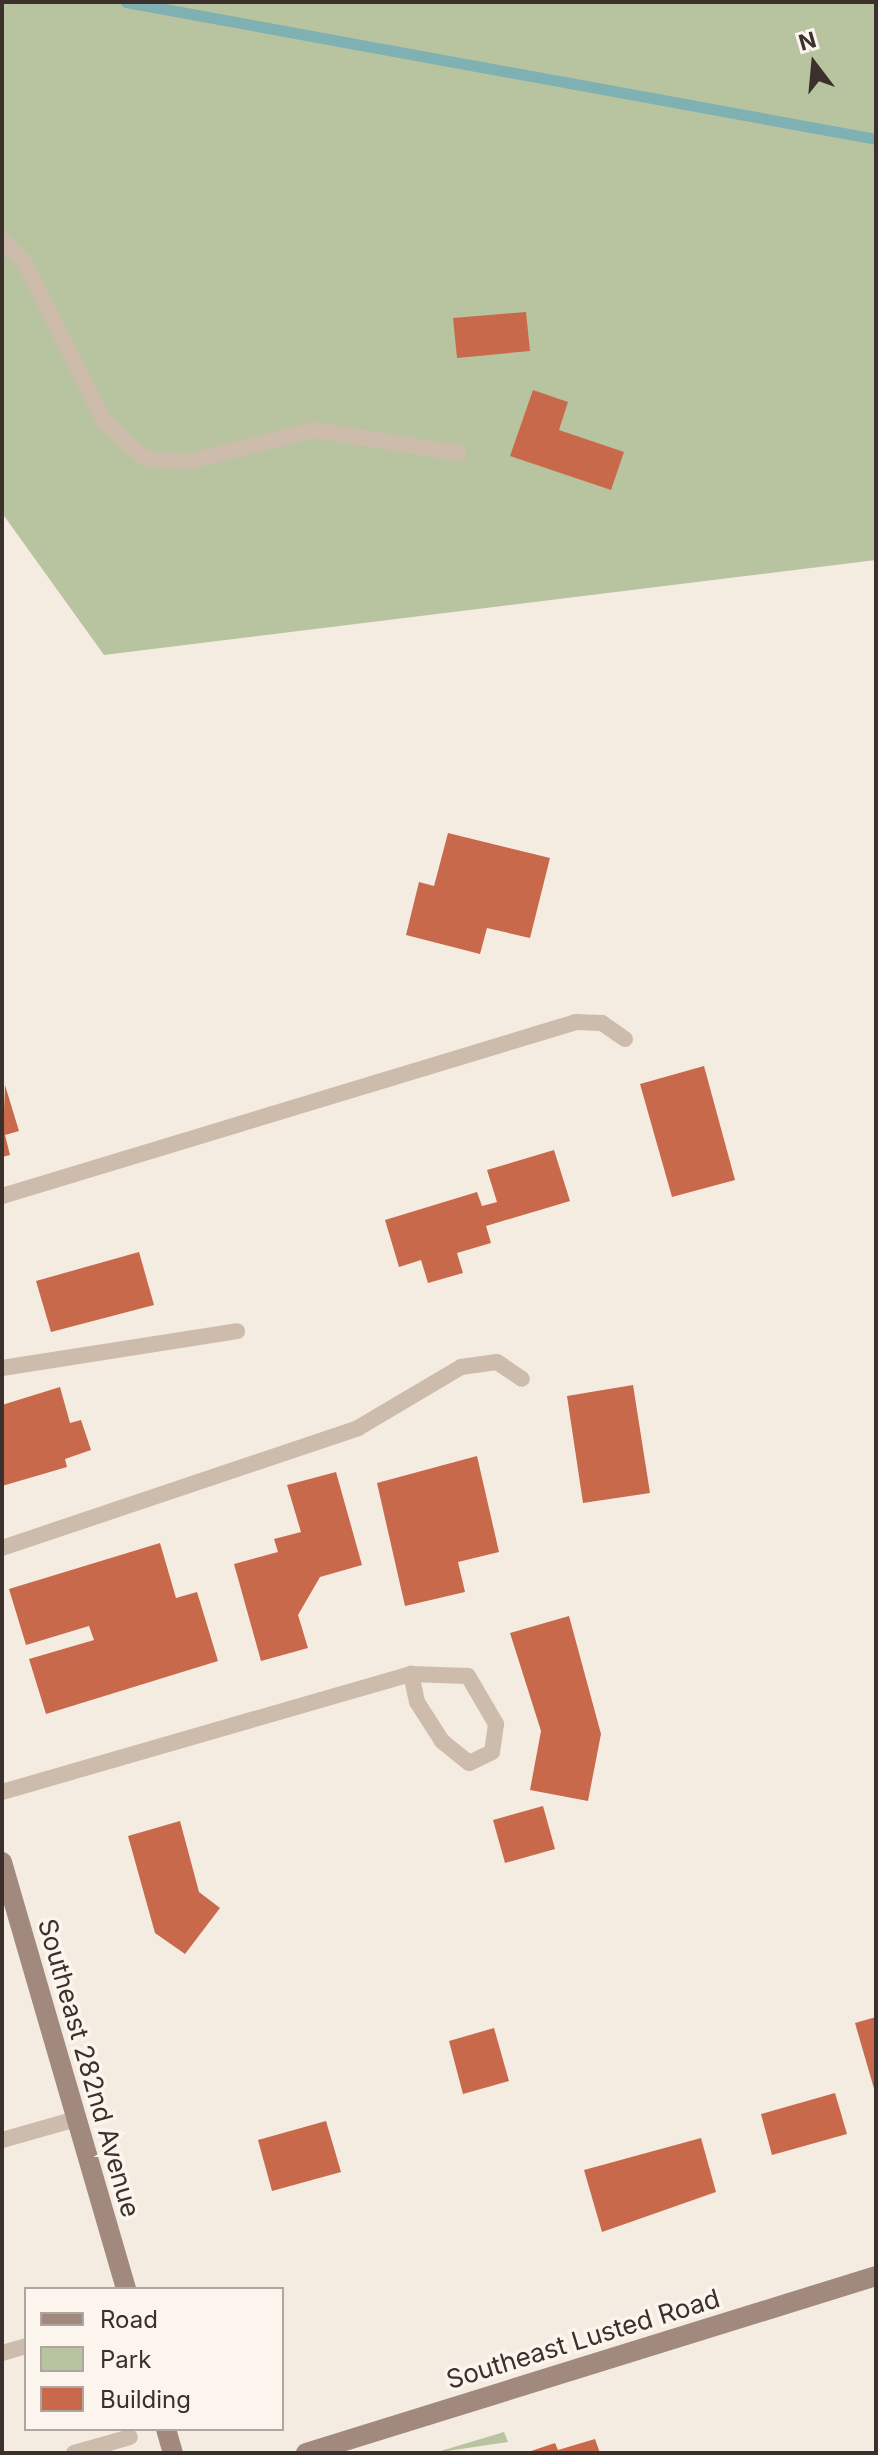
<!DOCTYPE html>
<html>
<head>
<meta charset="utf-8">
<style>
	body { margin:0 }
	#map { position:relative; width:878px; height:2455px; overflow:hidden; background:#f4ebe1; font-family:Inter,sans-serif }
	div>[style] { position:absolute }
	.green>* { inset:0; background:#b8c4a0 }
	.stream>* { height:11px; margin:-5.5px; padding:0 5.5px; transform-origin:5.5px; border-radius:5.5px; background:#7fb0b2 }
	.building>* { inset:0; background:#c8694b }
	.lane>* { height:16px; margin:-8px; padding:0 8px; transform-origin:8px; border-radius:8px; background:#cdbbac }
	.secondary>* { height:20px; margin:-10px; padding:0 10px; transform-origin:10px; border-radius:10px; background:#a18a7d }
	span { translate:-50% -50%; white-space:nowrap; text-align:center; line-height:1.15; -webkit-text-stroke:7px #fbf5ee; paint-order:stroke }
	.street-label { font-size:26px; color:#3b302b }
	.frame { position:absolute; inset:0; border:4px solid #3b302b; pointer-events:none }
	.legend { position:absolute; left:24px; top:2287px; width:260px; height:144px; box-sizing:border-box; background:#fbf5ee; border:2px solid #aea6a0; margin:0; padding:10px 14px; list-style:none; font-size:24px; color:#3b302b }
	.legend li { display:flex; align-items:center; gap:16px; height:40px }
	.legend b { width:40px; border:2px solid #aea6a0 }
	.north { position:absolute; left:774px; top:24px; width:80px; height:80px; -webkit-text-stroke:6px #fbf5ee; paint-order:stroke; rotate:344deg; font-size:22px; font-weight:700; line-height:32px; text-align:center; color:#3b302b }
	.north::after { content:''; display:block; margin:auto; width:28px; height:36px; background:#3b302b; clip-path:polygon(50% 0,100% 100%,50% 72%,0 100%) }
</style>
</head>
<body>
<div id="map">
	<div class="green">
		<i style="clip-path:polygon(2px 2px,876px 2px,876px 560px,104px 655px,2px 513px)"></i>
		<i style="clip-path:polygon(504px 2432px,508px 2442px,434px 2453px)"></i>
	</div>
	<div class="stream">
		<i style="left:126px;top:2px;width:762px;rotate:10.35deg"></i>
	</div>
	<div class="building">
		<i style="clip-path:polygon(526px 312px,530px 351px,457px 358px,453px 318px)"></i>
		<i style="clip-path:polygon(533px 390px,568px 402px,559px 430px,624px 452px,611px 490px,510px 456px)"></i>
		<i style="clip-path:polygon(448px 833px,550px 858px,530px 938px,487px 928px,480px 954px,406px 935px,419px 882px,434px 886px)"></i>
		<i style="clip-path:polygon(704px 1066px,735px 1180px,672px 1197px,640px 1084px)"></i>
		<i style="clip-path:polygon(5px 1085px,19px 1131px,5px 1135px,10px 1155px,2px 1157px)"></i>
		<i style="clip-path:polygon(554px 1150px,570px 1201px,486px 1226px,491px 1243px,457px 1253px,463px 1273px,428px 1283px,421px 1260px,399px 1267px,385px 1220px,477px 1192px,482px 1206px,497px 1202px,487px 1170px)"></i>
		<i style="clip-path:polygon(139px 1252px,154px 1305px,51px 1332px,36px 1281px)"></i>
		<i style="clip-path:polygon(633px 1385px,650px 1493px,583px 1503px,567px 1396px)"></i>
		<i style="clip-path:polygon(60px 1387px,70px 1423px,81px 1420px,91px 1450px,65px 1459px,67px 1467px,2px 1486px,2px 1405px)"></i>
		<i style="clip-path:polygon(477px 1456px,499px 1552px,458px 1562px,465px 1592px,405px 1606px,377px 1483px)"></i>
		<i style="clip-path:polygon(336px 1472px,362px 1565px,320px 1577px,298px 1615px,308px 1648px,261px 1661px,234px 1564px,278px 1552px,274px 1539px,301px 1532px,287px 1485px)"></i>
		<i style="clip-path:polygon(160px 1543px,176px 1598px,197px 1592px,218px 1661px,46px 1714px,29px 1659px,94px 1640px,89px 1626px,26px 1645px,9px 1589px)"></i>
		<i style="clip-path:polygon(569px 1616px,601px 1734px,588px 1801px,530px 1790px,541px 1731px,510px 1633px)"></i>
		<i style="clip-path:polygon(543px 1806px,555px 1849px,505px 1863px,493px 1820px)"></i>
		<i style="clip-path:polygon(180px 1821px,199px 1892px,220px 1908px,185px 1954px,155px 1933px,128px 1836px)"></i>
		<i style="clip-path:polygon(876px 2017px,876px 2092px,875px 2092px,855px 2023px)"></i>
		<i style="clip-path:polygon(494px 2028px,509px 2081px,463px 2094px,449px 2041px)"></i>
		<i style="clip-path:polygon(835px 2093px,847px 2134px,772px 2155px,761px 2114px)"></i>
		<i style="clip-path:polygon(326px 2121px,341px 2172px,272px 2191px,258px 2140px)"></i>
		<i style="clip-path:polygon(701px 2138px,716px 2192px,602px 2232px,584px 2170px)"></i>
		<i style="clip-path:polygon(595px 2439px,600px 2453px,525px 2453px,555px 2443px,558px 2450px)"></i>
	</div>
	<div class="lane">
		<i style="left:2px;top:240px;width:31px;rotate:45deg"></i>
		<i style="left:24px;top:262px;width:177px;rotate:63.4deg"></i>
		<i style="left:103px;top:420px;width:56px;rotate:42.8deg"></i>
		<i style="left:144px;top:458px;width:43px;rotate:5.3deg"></i>
		<i style="left:187px;top:462px;width:131px;rotate:-14.1deg"></i>
		<i style="left:314px;top:430px;width:146px;rotate:9.1deg"></i>
		<i style="left:2px;top:1196px;width:600px;rotate:-16.86deg"></i>
		<i style="left:576px;top:1022px;width:26px;rotate:2deg"></i>
		<i style="left:602px;top:1023px;width:28px;rotate:35deg"></i>
		<i style="left:2px;top:1368px;width:238px;rotate:-8.9deg"></i>
		<i style="left:2px;top:1548px;width:376px;rotate:-18.6deg"></i>
		<i style="left:358px;top:1428px;width:120px;rotate:-30.6deg"></i>
		<i style="left:461px;top:1367px;width:36px;rotate:-8deg"></i>
		<i style="left:497px;top:1362px;width:30px;rotate:34deg"></i>
		<i style="left:2px;top:1792px;width:426px;rotate:-16.1deg"></i>
		<i style="left:411px;top:1674px;width:57px;rotate:2deg"></i>
		<i style="left:468px;top:1676px;width:56px;rotate:59.7deg"></i>
		<i style="left:496px;top:1724px;width:28px;rotate:98deg"></i>
		<i style="left:492px;top:1752px;width:25px;rotate:154deg"></i>
		<i style="left:469px;top:1763px;width:35px;rotate:-141deg"></i>
		<i style="left:442px;top:1741px;width:46px;rotate:-122.7deg"></i>
		<i style="left:417px;top:1702px;width:29px;rotate:-102deg"></i>
		<i style="left:2px;top:2140px;width:77px;rotate:-15.8deg"></i>
		<i style="left:2px;top:2353px;width:25px;rotate:-16deg"></i>
		<i style="left:74px;top:2453px;width:58px;rotate:-15.9deg"></i>
	</div>
	<div class="secondary">
		<i style="left:2px;top:1862px;width:445px;rotate:73.8deg"></i>
		<i style="left:166px;top:2429px;width:25px;rotate:74deg"></i>
		<i style="left:306px;top:2453px;width:597px;rotate:-17.25deg"></i>
	</div>
	<div class="street-label">
		<span style="left:89px;top:2068px;rotate:74deg">Southeast 282nd Avenue</span>
		<span style="left:583px;top:2339px;rotate:-17deg">Southeast Lusted Road</span>
	</div>
	<div class="frame"></div>
	<ul class="legend">
	<li><b style="height:10px;background:#a18a7d"></b>Road</li>
	<li><b style="height:22px;background:#b8c4a0"></b>Park</li>
	<li><b style="height:22px;background:#c8694b"></b>Building</li>
	</ul>
	<div class="north">N</div>
</div>
</body>
</html>
